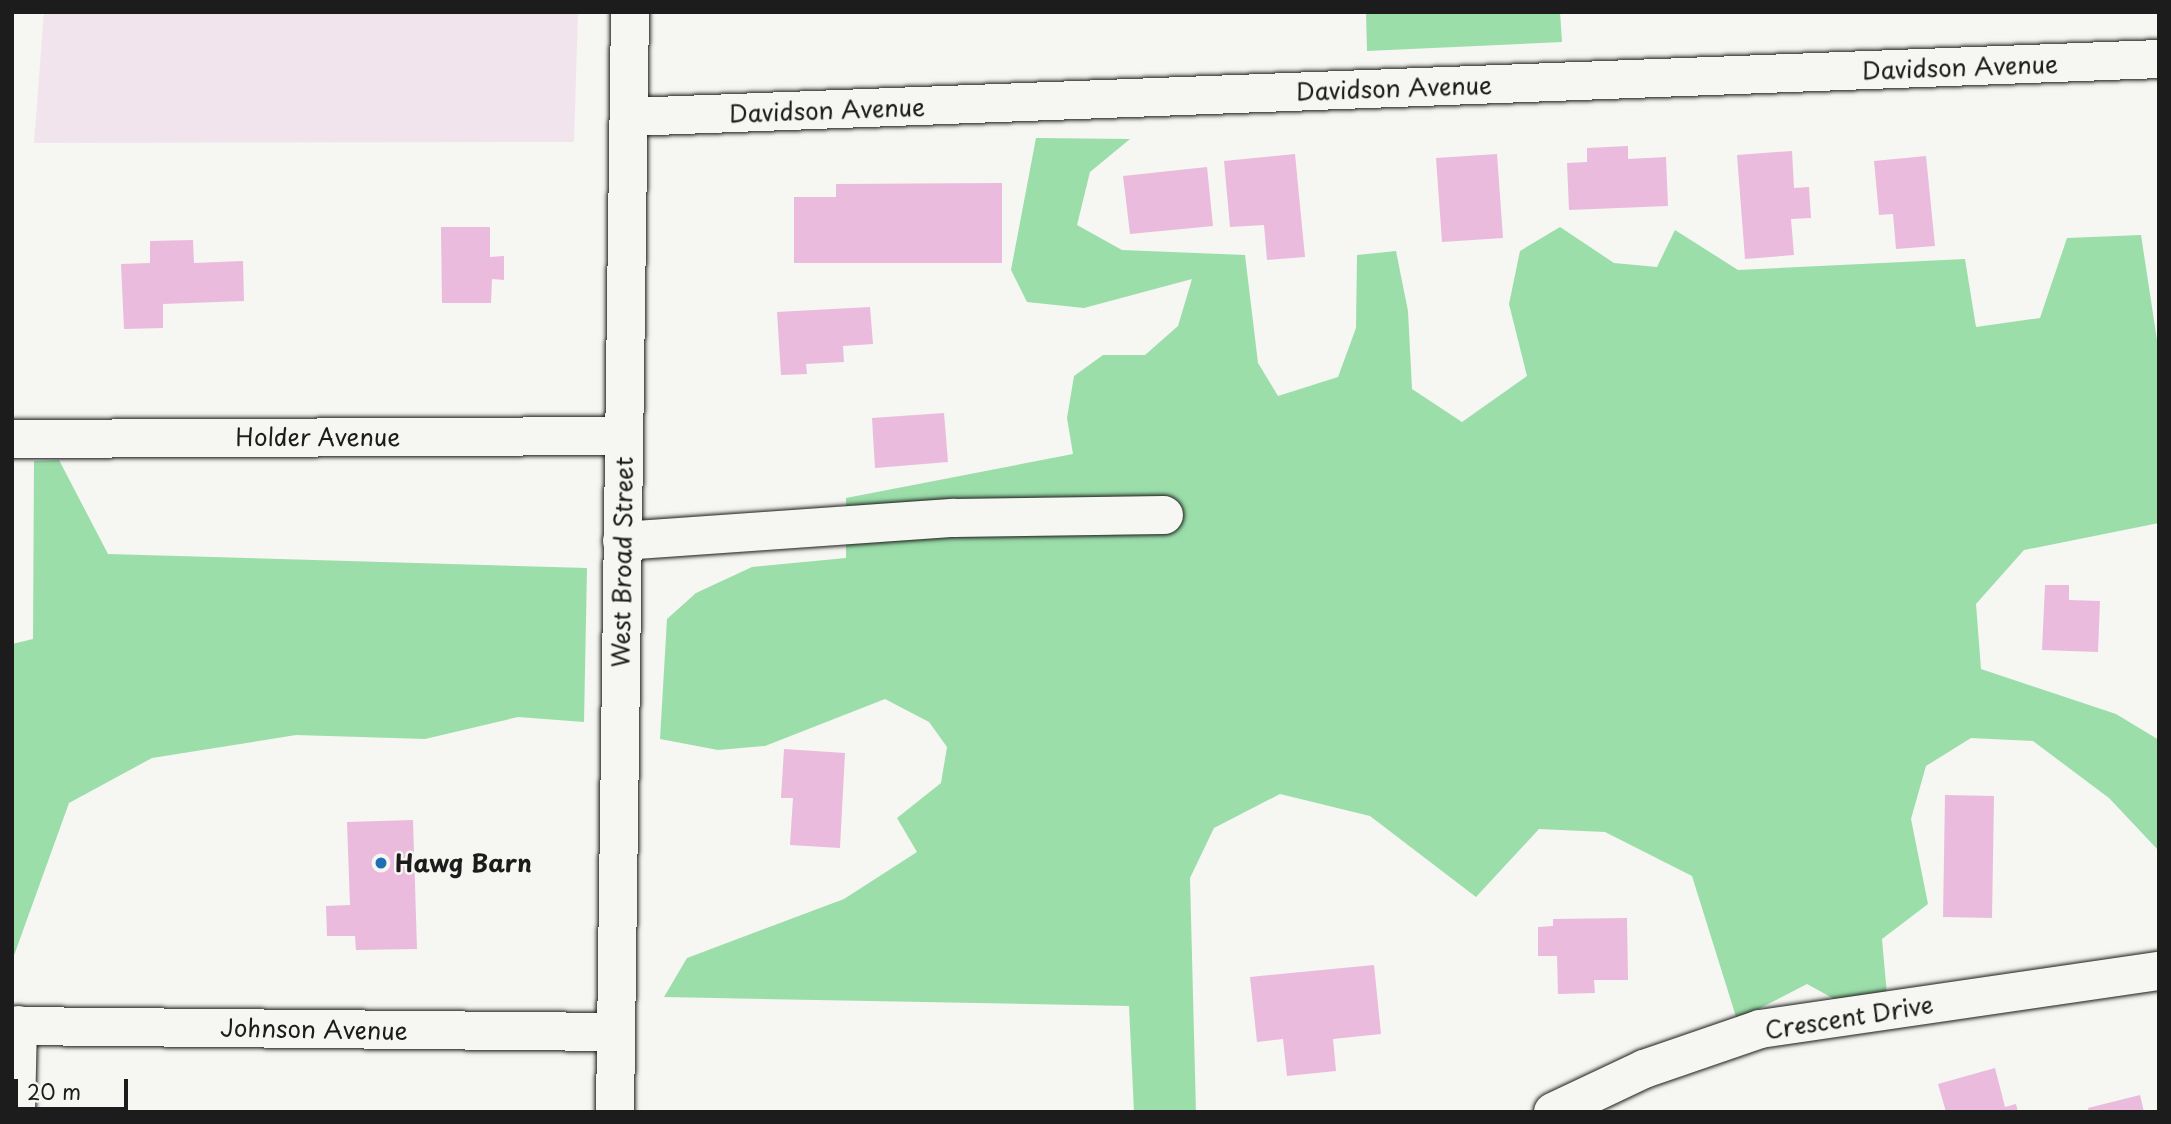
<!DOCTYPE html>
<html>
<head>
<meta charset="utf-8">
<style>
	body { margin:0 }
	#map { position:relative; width:2171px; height:1124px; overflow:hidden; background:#f6f6f2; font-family:"Playpen Sans",sans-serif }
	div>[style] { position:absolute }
	.built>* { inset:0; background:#f2e4ec }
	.green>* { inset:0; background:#9bdeaa }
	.building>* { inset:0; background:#eabbdd }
	.roads { filter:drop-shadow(0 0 2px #1c1c1c) drop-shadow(0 0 2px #1c1c1c) }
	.minor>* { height:38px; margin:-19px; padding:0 19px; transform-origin:19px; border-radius:19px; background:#f6f6f2 }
	.major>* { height:38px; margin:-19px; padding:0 19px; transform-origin:19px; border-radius:19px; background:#f6f6f2 }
	.dots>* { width:19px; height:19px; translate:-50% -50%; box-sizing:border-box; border:4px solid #f6f6f2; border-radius:50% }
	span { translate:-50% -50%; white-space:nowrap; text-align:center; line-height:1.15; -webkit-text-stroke:5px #f6f6f2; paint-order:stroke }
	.street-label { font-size:24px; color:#1c1c1c }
	.poi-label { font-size:24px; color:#1c1c1c; font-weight:700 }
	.left { translate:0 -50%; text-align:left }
	.frame { position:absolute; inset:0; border:14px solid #1c1c1c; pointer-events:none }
	.scale { position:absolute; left:14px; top:1079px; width:114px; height:32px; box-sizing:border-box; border:4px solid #1c1c1c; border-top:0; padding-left:9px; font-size:21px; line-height:24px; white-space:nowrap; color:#1c1c1c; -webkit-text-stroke:5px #f6f6f2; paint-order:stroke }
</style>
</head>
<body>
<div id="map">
	<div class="built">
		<i style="clip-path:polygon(44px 12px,578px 12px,574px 142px,34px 143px)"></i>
	</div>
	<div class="green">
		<i style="clip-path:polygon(1366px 12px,1560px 12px,1562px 42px,1367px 51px)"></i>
		<i style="clip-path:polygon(1036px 138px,1130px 139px,1090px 172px,1077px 225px,1122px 250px,1245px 255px,1258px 363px,1278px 396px,1338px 377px,1356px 328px,1357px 255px,1396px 251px,1408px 311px,1412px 389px,1462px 422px,1527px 376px,1509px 304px,1520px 251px,1560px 227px,1614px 263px,1657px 267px,1675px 230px,1738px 270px,1965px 259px,1976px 327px,2040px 318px,2067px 238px,2141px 235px,2159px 353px,2159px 523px,2024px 550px,1976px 604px,1981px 669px,2116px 714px,2159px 740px,2159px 851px,2109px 798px,2033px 741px,1971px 738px,1926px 766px,1911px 819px,1928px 904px,1882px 939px,1887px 995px,1836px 1000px,1807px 984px,1737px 1020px,1692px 876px,1605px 832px,1539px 829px,1476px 897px,1370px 816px,1280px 794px,1214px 828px,1190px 878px,1196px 1112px,1134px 1112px,1129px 1006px,664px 997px,687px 958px,844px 899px,917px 852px,897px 818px,941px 783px,947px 747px,929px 722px,885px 699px,765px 746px,718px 750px,660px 739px,667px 619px,696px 593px,752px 567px,846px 558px,846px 498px,1073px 454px,1067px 418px,1074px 376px,1103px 355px,1145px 355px,1178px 326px,1192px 279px,1084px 308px,1027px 302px,1011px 270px)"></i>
		<i style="clip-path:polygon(59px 460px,108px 554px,587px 568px,584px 722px,518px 717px,425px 739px,296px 735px,152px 758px,69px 803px,12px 961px,12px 644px,33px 639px,34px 461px)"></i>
	</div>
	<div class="building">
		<i style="clip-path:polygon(1628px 146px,1628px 159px,1666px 157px,1668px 206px,1569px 210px,1567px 163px,1587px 162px,1587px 148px)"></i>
		<i style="clip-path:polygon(1792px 151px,1794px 188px,1809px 187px,1811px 218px,1791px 219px,1794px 255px,1745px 259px,1737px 155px)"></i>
		<i style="clip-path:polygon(1295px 154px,1305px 257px,1267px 260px,1264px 225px,1230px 227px,1224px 161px)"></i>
		<i style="clip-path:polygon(1497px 154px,1503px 238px,1442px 242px,1436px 158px)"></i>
		<i style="clip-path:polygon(1926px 156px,1935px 246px,1896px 249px,1893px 214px,1879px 215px,1874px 161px)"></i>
		<i style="clip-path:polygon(1207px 167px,1213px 226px,1130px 234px,1123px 176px)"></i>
		<i style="clip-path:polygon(1002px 183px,1002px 263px,794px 263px,794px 197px,836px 197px,836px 184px)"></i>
		<i style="clip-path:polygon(441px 227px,490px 227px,490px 257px,504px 256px,504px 280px,492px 279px,491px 303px,442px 303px)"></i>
		<i style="clip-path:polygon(193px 240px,194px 263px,243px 261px,244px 301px,163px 304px,163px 328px,124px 329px,121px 264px,150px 263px,150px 241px)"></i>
		<i style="clip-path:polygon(870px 307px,873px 344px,843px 346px,844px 362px,806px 364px,807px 374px,781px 375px,777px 312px)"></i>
		<i style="clip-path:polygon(944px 413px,948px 462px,875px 468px,872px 418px)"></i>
		<i style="clip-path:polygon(2045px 585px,2069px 585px,2069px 600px,2100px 601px,2098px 652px,2042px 650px)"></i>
		<i style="clip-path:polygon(784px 749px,845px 753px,840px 848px,790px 845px,793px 798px,781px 798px)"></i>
		<i style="clip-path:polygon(1945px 795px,1994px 796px,1992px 918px,1943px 917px)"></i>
		<i style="clip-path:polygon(413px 820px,417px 949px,356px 950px,355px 936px,327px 936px,326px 906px,350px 905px,347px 822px)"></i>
		<i style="clip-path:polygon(1627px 918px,1628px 980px,1594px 980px,1595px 993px,1558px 994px,1557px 956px,1538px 956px,1538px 927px,1553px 926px,1553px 919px)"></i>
		<i style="clip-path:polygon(1374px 965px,1381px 1034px,1333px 1039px,1336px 1071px,1287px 1076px,1283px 1039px,1257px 1042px,1250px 977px)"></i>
		<i style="clip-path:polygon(1995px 1068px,2005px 1107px,2016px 1104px,2018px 1112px,1946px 1112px,1938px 1084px)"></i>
		<i style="clip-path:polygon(2140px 1095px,2144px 1112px,2089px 1112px,2088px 1108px)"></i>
	</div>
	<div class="roads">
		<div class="minor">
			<i style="left:629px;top:117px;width:1531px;rotate:-2.17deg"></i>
			<i style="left:12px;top:439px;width:612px;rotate:-0.28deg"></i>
			<i style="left:622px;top:541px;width:333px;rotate:-4deg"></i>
			<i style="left:954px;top:518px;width:210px;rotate:-0.8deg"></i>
			<i style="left:12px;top:1026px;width:604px;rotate:0.57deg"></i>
			<i style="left:16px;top:1112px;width:87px;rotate:-88.7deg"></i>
			<i style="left:1553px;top:1112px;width:101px;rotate:-25.3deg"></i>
			<i style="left:1644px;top:1069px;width:123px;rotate:-19deg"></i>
			<i style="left:1760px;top:1029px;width:403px;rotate:-8.3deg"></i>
		</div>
		<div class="major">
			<i style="left:615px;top:1112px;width:1100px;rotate:-89.22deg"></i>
		</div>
	</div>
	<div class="dots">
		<i style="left:381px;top:863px;background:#1f6fb2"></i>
	</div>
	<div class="street-label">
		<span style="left:1960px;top:67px;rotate:-2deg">Davidson Avenue</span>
		<span style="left:1394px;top:88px;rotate:-2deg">Davidson Avenue</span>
		<span style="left:827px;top:110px;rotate:-2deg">Davidson Avenue</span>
		<span style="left:318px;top:437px">Holder Avenue</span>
		<span style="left:622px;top:562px;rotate:-89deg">West Broad Street</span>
		<span style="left:1849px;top:1017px;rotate:-9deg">Crescent Drive</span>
		<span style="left:314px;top:1029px;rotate:1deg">Johnson Avenue</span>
	</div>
	<div class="poi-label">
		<span class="left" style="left:395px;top:863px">Hawg Barn</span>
	</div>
	<div class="frame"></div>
	<div class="scale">20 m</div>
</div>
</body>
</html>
